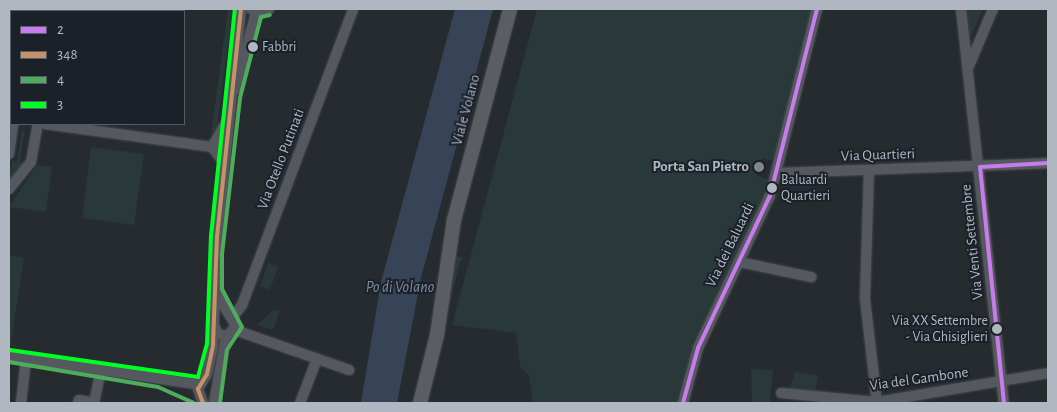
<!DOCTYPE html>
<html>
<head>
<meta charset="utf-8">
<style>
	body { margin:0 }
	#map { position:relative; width:1057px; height:412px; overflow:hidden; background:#262b30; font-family:"Alegreya Sans",sans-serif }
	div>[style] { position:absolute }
	.green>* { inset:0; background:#293839 }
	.water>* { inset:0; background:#374457 }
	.roads { filter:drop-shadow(0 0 1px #44474b) drop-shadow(0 0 1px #44474b) }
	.minor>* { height:10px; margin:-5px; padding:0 5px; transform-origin:5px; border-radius:5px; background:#55595f }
	.secondary>* { height:14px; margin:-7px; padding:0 7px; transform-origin:7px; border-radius:7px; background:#5a5d62 }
	.bus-1>* { height:4px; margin:-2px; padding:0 2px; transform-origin:2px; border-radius:2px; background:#c77ced }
	.bus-2>* { height:4px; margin:-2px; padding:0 2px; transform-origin:2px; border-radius:2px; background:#c7916a }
	.bus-3>* { height:4px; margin:-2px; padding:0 2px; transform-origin:2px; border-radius:2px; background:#4dad5b }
	.bus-4>* { height:4px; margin:-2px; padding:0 2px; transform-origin:2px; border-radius:2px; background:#00ff24 }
	.dots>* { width:14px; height:14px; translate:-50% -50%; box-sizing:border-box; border:2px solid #1b2129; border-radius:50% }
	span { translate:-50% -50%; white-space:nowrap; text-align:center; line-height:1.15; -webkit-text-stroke:4px #1b2129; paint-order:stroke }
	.bus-label { font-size:14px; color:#b0b7c1 }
	.left { translate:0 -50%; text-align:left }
	.right { translate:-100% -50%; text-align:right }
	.street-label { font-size:15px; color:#b0b7c1 }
	.poi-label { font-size:15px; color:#b0b7c1; font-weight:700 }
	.water-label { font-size:16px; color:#7c8ea6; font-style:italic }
	.frame { position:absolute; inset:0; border:10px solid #b0b7c1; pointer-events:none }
	.legend { position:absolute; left:10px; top:10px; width:175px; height:115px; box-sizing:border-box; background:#1b2129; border:1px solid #575d66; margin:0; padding:6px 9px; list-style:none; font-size:15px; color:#b0b7c1 }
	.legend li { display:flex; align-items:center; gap:10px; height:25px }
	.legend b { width:25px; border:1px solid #575d66 }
</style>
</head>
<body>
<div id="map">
	<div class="green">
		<i style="clip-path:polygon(228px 9px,233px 9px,217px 127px,211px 134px)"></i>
		<i style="clip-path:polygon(537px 9px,815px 9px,778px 162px,762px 158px,757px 176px,772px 181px,679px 403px,533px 403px,529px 376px,520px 366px,516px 333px,452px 325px)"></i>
		<i style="clip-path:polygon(967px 9px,983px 9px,970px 38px)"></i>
		<i style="clip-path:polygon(22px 130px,25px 130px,20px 162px,26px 163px,9px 181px,12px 161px,17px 161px)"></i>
		<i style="clip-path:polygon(91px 147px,144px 154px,134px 225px,82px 218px)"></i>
		<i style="clip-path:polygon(37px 165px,52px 167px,46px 212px,9px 207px)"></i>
		<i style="clip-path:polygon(9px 255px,24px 258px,10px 348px,9px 348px)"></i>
		<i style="clip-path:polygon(452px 255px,464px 258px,460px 262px,443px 334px)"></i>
		<i style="clip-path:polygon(268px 263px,278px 267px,270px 290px,260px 286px)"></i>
		<i style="clip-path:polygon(274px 309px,280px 311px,273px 330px,257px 325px)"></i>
		<i style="clip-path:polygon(751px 369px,773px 370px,770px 402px,752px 402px)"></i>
		<i style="clip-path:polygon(795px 372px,818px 375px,815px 394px,789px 391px)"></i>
	</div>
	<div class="water">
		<i style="clip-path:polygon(455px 9px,493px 9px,421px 278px,397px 403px,361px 403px,381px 282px)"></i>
	</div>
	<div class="roads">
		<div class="minor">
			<i style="left:251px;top:9px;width:10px;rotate:24deg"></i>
			<i style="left:260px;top:13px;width:10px;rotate:-24deg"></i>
			<i style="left:961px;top:9px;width:396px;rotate:83.8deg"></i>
			<i style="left:26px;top:11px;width:2px;rotate:-63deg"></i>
			<i style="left:51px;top:11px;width:2px;rotate:-90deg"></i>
			<i style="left:969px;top:66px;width:62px;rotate:-67.2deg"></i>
			<i style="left:236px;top:89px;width:80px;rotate:-75.4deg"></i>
			<i style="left:45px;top:124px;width:169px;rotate:7.8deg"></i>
			<i style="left:212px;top:147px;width:21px;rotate:53deg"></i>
			<i style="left:212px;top:147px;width:30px;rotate:-60deg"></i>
			<i style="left:9px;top:154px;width:30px;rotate:-82deg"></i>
			<i style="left:869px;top:170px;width:129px;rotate:91.8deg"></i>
			<i style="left:865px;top:299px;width:105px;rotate:83.4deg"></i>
			<i style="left:777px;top:173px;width:271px;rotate:-2.1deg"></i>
			<i style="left:9px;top:189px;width:35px;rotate:-51deg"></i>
			<i style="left:31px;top:162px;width:39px;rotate:-80deg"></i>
			<i style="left:739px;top:262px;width:74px;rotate:11.8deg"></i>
			<i style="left:233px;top:317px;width:15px;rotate:-53deg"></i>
			<i style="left:242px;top:305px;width:316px;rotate:-69.4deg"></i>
			<i style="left:214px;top:325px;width:10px;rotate:66deg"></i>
			<i style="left:218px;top:334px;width:9px;rotate:13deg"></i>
			<i style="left:227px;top:336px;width:13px;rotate:-48deg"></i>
			<i style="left:236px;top:326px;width:37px;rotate:-121deg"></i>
			<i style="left:235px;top:330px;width:121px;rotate:19.3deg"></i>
			<i style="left:9px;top:356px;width:193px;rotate:8.6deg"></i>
			<i style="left:781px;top:393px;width:96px;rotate:5.4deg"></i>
			<i style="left:877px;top:402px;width:173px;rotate:-9.6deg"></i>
			<i style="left:21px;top:403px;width:44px;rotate:-83.5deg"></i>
			<i style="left:78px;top:403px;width:3px;rotate:-72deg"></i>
			<i style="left:79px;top:400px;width:15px;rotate:11deg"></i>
			<i style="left:94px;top:403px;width:33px;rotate:-78deg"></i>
			<i style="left:203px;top:403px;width:15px;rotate:-110deg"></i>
			<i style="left:198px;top:389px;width:17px;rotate:-59deg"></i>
			<i style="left:207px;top:374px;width:30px;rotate:-78deg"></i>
			<i style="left:213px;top:345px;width:108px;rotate:-87.9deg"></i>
			<i style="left:217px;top:237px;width:229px;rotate:-84deg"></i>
			<i style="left:214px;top:403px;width:68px;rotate:-79.8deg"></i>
			<i style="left:300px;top:403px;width:47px;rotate:-68.9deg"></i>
			<i style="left:683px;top:403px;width:57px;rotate:-74.7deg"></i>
			<i style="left:698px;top:348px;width:168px;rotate:-64.7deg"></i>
			<i style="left:770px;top:196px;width:193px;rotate:-75.9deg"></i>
		</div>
		<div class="secondary">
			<i style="left:420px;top:403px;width:70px;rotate:-76deg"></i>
			<i style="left:437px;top:335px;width:116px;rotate:-81.6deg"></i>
			<i style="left:454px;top:220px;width:218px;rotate:-75.1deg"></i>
		</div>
	</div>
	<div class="bus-1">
		<i style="left:683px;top:403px;width:57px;rotate:-74.7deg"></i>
		<i style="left:698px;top:348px;width:168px;rotate:-64.7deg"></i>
		<i style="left:770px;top:196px;width:193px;rotate:-75.9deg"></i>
		<i style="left:1004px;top:403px;width:237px;rotate:-95.8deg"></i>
		<i style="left:980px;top:167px;width:68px;rotate:-3.4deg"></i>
	</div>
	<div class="bus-2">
		<i style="left:203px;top:403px;width:15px;rotate:-110deg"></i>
		<i style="left:198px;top:389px;width:17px;rotate:-59deg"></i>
		<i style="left:207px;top:374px;width:30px;rotate:-78deg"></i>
		<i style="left:213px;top:345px;width:108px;rotate:-87.9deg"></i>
		<i style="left:217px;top:237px;width:229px;rotate:-84deg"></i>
	</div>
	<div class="bus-3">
		<i style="left:9px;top:362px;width:151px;rotate:9.5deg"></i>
		<i style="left:158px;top:387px;width:39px;rotate:24deg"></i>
		<i style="left:220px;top:403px;width:53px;rotate:-82.5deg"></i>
		<i style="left:227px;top:350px;width:27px;rotate:-57deg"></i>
		<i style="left:242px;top:327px;width:43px;rotate:-117.8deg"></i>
		<i style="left:222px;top:289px;width:35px;rotate:-90deg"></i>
		<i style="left:222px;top:254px;width:157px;rotate:-83.4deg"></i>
		<i style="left:240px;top:98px;width:84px;rotate:-75.5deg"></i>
		<i style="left:261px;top:17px;width:9px;rotate:-13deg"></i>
	</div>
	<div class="bus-4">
		<i style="left:10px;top:350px;width:190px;rotate:8.2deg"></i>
		<i style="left:198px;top:377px;width:34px;rotate:-75deg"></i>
		<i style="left:207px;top:344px;width:108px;rotate:-87.9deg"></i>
		<i style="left:211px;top:236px;width:228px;rotate:-84deg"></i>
	</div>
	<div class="dots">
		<i style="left:253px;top:47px;background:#b0b7c1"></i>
		<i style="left:759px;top:167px;background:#80868e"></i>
		<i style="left:772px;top:188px;background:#b0b7c1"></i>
		<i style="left:997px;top:329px;background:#b0b7c1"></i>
	</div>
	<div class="bus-label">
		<span class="left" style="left:262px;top:47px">Fabbri</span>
		<span class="left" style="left:781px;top:188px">Baluardi<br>Quartieri</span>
		<span class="right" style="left:988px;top:329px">Via XX Settembre<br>- Via Ghisiglieri</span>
	</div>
	<div class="street-label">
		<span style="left:466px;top:110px;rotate:-75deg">Viale Volano</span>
		<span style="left:878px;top:155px;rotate:-2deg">Via Quartieri</span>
		<span style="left:281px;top:159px;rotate:-69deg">Via Otello Putinati</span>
		<span style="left:972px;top:242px;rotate:-96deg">Via Venti Settembre</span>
		<span style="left:730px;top:245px;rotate:-64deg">Via dei Baluardi</span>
		<span style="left:919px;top:379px;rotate:-8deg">Via del Gambone</span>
	</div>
	<div class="poi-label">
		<span class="right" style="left:749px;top:167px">Porta San Pietro</span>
	</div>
	<div class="water-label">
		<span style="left:400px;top:287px">Po di Volano</span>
	</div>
	<div class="frame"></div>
	<ul class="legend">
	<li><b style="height:6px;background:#c77ced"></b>2</li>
	<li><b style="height:6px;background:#c7916a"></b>348</li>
	<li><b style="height:6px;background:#4dad5b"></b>4</li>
	<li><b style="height:6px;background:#00ff24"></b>3</li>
	</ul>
</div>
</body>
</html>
